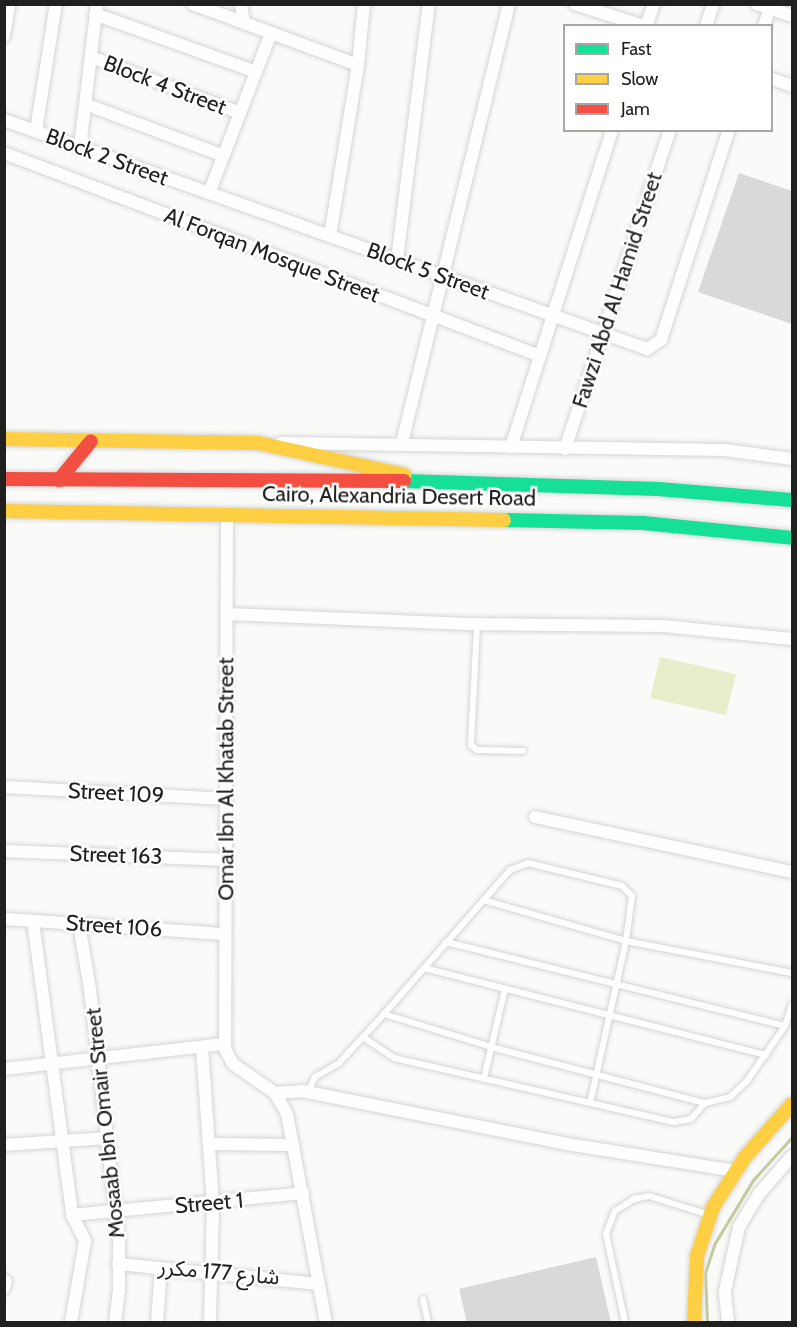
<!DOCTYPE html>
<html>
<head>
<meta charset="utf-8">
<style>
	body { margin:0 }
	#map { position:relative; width:797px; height:1327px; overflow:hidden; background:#fafaf9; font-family:Cabin,"Noto Sans Arabic",sans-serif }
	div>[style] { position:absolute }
	.green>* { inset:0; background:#e7eecc }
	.stream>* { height:3px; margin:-1.5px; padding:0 1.5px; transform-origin:1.5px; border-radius:1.5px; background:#c1cb9c }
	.building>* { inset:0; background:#d8d9d9 }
	.roads { filter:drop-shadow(0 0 2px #d5d5d4) drop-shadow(0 0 2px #d5d5d4) }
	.lane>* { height:6px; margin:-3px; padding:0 3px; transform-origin:3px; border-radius:3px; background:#fefefe }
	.street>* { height:12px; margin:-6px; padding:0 6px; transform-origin:6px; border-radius:6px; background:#fefefe }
	.fast>* { height:14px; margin:-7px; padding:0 7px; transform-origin:7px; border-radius:7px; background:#16e098 }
	.slow>* { height:14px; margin:-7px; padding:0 7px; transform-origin:7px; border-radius:7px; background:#ffcf43 }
	.jam>* { height:14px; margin:-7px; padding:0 7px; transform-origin:7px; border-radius:7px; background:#f24e42 }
	span { translate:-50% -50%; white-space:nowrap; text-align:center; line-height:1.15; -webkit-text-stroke:5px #fffffe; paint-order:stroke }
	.street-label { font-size:22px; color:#20201f }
	.frame { position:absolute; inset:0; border:6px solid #20201f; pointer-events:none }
	.legend { position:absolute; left:563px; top:24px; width:210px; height:108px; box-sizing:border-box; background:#fffffe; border:2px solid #a6a6a5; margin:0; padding:8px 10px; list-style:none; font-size:18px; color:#20201f }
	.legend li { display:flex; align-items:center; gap:12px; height:30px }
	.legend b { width:30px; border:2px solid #a6a6a5 }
</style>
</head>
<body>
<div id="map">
	<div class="green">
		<i style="clip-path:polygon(660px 657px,736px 674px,726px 715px,650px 698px)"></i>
	</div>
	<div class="stream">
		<i style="left:707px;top:1322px;width:49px;rotate:-92.3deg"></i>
		<i style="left:705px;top:1273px;width:32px;rotate:-72deg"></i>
		<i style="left:715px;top:1243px;width:74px;rotate:-58.9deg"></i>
		<i style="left:753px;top:1180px;width:58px;rotate:-47.8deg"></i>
	</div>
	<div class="building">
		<i style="clip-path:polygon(739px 173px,792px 191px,792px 324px,698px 292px)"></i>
		<i style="clip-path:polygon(596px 1257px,611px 1323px,467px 1323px,459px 1289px)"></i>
	</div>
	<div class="roads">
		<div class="lane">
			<i style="left:477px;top:625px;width:120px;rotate:92.9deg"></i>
			<i style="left:471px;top:745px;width:8px;rotate:40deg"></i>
			<i style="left:477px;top:750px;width:46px;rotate:1.2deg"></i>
			<i style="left:483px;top:900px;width:149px;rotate:16deg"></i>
			<i style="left:626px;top:941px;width:169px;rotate:10.9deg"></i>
			<i style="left:446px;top:942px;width:349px;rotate:13.9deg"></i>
			<i style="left:424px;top:968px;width:353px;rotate:14.3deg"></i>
			<i style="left:384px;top:1014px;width:112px;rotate:17.1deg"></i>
			<i style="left:491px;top:1047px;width:221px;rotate:14.7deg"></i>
			<i style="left:705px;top:1103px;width:26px;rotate:-13deg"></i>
			<i style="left:730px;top:1097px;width:23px;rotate:-43deg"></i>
			<i style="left:747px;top:1081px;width:67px;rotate:-55.4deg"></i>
			<i style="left:785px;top:1026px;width:22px;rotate:-72deg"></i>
			<i style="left:363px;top:1037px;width:37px;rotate:34deg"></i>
			<i style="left:394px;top:1058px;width:287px;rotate:12.9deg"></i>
			<i style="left:674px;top:1122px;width:17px;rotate:-10deg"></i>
			<i style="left:691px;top:1119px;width:21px;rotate:-49deg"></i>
			<i style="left:484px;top:1078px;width:91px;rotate:-76.7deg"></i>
			<i style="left:308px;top:1092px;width:17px;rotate:-65deg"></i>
			<i style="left:315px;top:1077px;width:28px;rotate:-30deg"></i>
			<i style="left:339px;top:1063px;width:67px;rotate:-47.4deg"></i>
			<i style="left:384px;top:1014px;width:191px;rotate:-48.8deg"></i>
			<i style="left:510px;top:870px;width:19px;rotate:-21deg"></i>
			<i style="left:528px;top:863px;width:97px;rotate:13.7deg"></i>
			<i style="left:622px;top:886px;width:14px;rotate:45deg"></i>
			<i style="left:632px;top:896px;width:45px;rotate:97.6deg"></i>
			<i style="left:626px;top:941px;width:166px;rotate:102.5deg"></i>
			<i style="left:423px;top:1299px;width:24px;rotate:78deg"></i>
			<i style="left:625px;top:1322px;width:90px;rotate:-102.2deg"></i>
			<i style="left:606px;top:1234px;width:25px;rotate:-69deg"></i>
			<i style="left:615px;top:1211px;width:22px;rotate:-32deg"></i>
			<i style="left:634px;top:1199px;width:15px;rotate:-11deg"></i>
			<i style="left:649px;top:1196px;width:64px;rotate:17.3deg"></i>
		</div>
		<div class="street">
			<i style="left:193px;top:4px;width:176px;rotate:20.3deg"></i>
			<i style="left:241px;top:4px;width:19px;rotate:81deg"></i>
			<i style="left:575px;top:4px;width:71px;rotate:17.9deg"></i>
			<i style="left:757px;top:4px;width:37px;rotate:19deg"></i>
			<i style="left:95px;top:14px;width:171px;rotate:19.8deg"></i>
			<i style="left:646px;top:26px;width:23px;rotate:-70deg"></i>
			<i style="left:706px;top:26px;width:23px;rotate:-72deg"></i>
			<i style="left:764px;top:26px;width:23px;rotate:-72deg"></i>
			<i style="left:4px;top:36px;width:32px;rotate:-81deg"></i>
			<i style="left:91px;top:57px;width:159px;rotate:20.6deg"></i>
			<i style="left:772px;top:79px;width:21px;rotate:19deg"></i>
			<i style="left:85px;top:104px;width:148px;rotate:20.5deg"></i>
			<i style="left:4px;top:120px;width:683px;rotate:19.6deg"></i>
			<i style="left:647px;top:349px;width:17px;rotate:-33deg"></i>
			<i style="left:661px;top:340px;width:221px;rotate:-72.1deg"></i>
			<i style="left:36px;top:131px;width:129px;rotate:-81.1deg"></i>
			<i style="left:80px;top:147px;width:144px;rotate:-83.2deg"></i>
			<i style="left:4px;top:153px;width:573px;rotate:20.74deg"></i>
			<i style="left:209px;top:193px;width:172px;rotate:-68.8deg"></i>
			<i style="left:330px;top:236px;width:173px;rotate:-80.7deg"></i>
			<i style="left:358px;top:65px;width:61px;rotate:-84.4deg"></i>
			<i style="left:397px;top:260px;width:258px;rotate:-82.9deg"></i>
			<i style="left:281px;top:443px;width:443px;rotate:0.9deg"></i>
			<i style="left:724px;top:450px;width:69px;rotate:7.5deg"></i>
			<i style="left:402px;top:443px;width:452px;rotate:-76.3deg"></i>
			<i style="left:511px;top:447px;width:333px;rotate:-72.3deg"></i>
			<i style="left:565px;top:449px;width:336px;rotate:-71.8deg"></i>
			<i style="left:227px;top:514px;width:535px;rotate:90.21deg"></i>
			<i style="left:225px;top:1049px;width:17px;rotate:62deg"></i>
			<i style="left:233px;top:1064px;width:51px;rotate:34.6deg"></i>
			<i style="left:275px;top:1093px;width:24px;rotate:60deg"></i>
			<i style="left:287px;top:1114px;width:212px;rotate:79.4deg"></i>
			<i style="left:227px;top:614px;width:235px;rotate:2.4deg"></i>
			<i style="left:462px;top:624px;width:202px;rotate:0.6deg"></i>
			<i style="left:664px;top:626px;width:129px;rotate:5.8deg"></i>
			<i style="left:4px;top:787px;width:223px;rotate:3.1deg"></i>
			<i style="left:535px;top:817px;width:263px;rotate:12.1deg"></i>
			<i style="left:4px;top:851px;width:223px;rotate:2.3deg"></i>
			<i style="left:4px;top:919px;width:221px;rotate:3.9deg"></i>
			<i style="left:33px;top:921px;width:297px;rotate:82.4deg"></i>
			<i style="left:72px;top:1215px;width:29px;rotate:63deg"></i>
			<i style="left:85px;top:1241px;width:82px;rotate:99.8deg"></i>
			<i style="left:79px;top:924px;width:67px;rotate:80.5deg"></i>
			<i style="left:90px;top:990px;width:252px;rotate:83.4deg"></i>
			<i style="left:119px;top:1240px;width:50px;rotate:90deg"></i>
			<i style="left:119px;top:1290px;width:32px;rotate:97deg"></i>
			<i style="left:202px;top:1047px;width:158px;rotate:86deg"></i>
			<i style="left:213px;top:1205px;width:117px;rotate:91.5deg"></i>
			<i style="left:4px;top:1069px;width:222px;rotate:-6.5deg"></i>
			<i style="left:275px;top:1093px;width:27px;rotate:-4deg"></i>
			<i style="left:302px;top:1091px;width:270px;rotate:11.3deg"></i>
			<i style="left:567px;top:1144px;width:170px;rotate:9.1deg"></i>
			<i style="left:210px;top:1144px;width:83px;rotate:0.7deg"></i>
			<i style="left:4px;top:1145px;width:104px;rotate:-3.9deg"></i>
			<i style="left:72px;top:1215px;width:232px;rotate:-5.4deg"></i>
			<i style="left:118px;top:1264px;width:202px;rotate:5.7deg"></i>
			<i style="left:4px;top:1288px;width:7px;rotate:-74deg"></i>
			<i style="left:157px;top:1322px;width:54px;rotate:-85.8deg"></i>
			<i style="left:728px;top:1322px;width:31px;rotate:-96deg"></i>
			<i style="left:725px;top:1291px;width:66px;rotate:-77.7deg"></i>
			<i style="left:739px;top:1227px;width:39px;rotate:-59deg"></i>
			<i style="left:759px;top:1194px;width:50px;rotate:-49deg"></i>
		</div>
		<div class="fast">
			<i style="left:404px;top:481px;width:254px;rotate:1.8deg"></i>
			<i style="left:658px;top:489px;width:134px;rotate:4.7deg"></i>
			<i style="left:504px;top:520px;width:139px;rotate:1.2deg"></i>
			<i style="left:643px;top:523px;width:150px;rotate:5.7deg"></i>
		</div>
		<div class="slow">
			<i style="left:4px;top:439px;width:254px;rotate:0.9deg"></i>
			<i style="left:258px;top:443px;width:150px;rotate:12.3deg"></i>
			<i style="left:4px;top:511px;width:500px;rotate:1.03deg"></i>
			<i style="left:694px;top:1322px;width:66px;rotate:-87.4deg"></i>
			<i style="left:697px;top:1256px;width:52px;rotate:-71.9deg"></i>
			<i style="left:713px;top:1207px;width:59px;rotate:-57.4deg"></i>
			<i style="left:745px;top:1157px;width:71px;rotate:-48.4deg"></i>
		</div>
		<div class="jam">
			<i style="left:4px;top:479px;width:400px;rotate:0.3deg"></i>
			<i style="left:59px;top:480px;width:50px;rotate:-50.6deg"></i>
		</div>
	</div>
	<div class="street-label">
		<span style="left:165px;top:85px;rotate:21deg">Block 4 Street</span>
		<span style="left:107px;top:157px;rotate:20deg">Block 2 Street</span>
		<span style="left:272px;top:255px;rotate:21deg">Al Forqan Mosque Street</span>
		<span style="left:428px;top:271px;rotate:20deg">Block 5 Street</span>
		<span style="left:617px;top:290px;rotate:-72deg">Fawzi Abd Al Hamid Street</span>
		<span style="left:399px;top:496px;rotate:1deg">Cairo, Alexandria Desert Road</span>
		<span style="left:226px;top:779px;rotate:-90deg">Omar Ibn Al Khatab Street</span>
		<span style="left:116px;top:793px;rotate:3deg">Street 109</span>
		<span style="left:116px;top:855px;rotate:2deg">Street 163</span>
		<span style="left:114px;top:926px;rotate:4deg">Street 106</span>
		<span style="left:105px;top:1123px;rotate:-96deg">Mosaab Ibn Omair Street</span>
		<span style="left:209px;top:1203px;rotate:-5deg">Street 1</span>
		<span style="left:219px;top:1272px;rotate:5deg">شارع 177 مكرر</span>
	</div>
	<div class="frame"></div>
	<ul class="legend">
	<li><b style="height:8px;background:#16e098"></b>Fast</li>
	<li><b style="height:8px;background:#ffcf43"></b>Slow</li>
	<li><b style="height:8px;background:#f24e42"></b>Jam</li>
	</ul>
</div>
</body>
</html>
